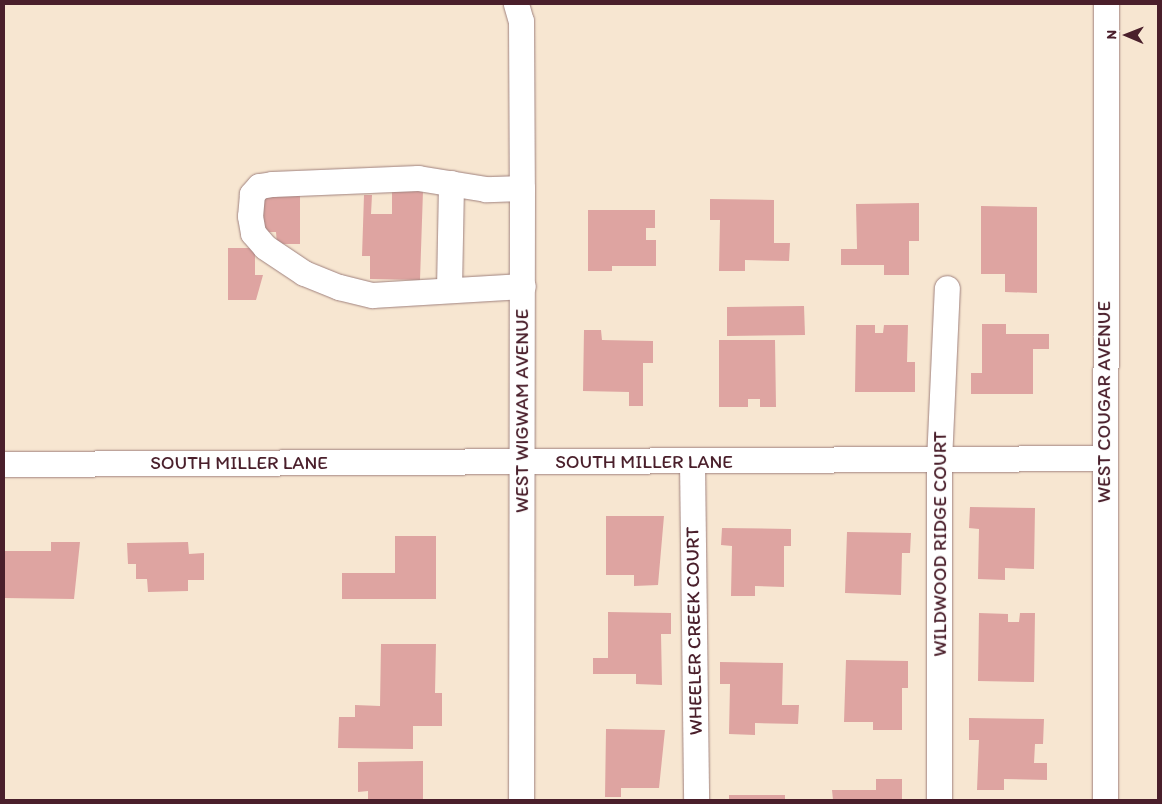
<!DOCTYPE html>
<html>
<head>
<meta charset="utf-8">
<style>
	body { margin:0 }
	#map { position:relative; width:1162px; height:804px; overflow:hidden; background:#f7e6d1; font-family:Itim,sans-serif }
	div>[style] { position:absolute }
	.building>* { inset:0; background:#dea4a1 }
	.roads { filter:drop-shadow(0 0 1px #a0827e) drop-shadow(0 0 1px #a0827e) }
	.minor>* { height:25px; margin:-12.5px; padding:0 12.5px; transform-origin:12.5px; border-radius:12.5px; background:#fff }
	span { translate:-50% -50%; white-space:nowrap; text-align:center; line-height:1.15; -webkit-text-stroke:5px #fff; paint-order:stroke }
	.street-label { font-size:19px; color:#4a1f2b }
	.frame { position:absolute; inset:0; border:5px solid #4a1f2b; pointer-events:none }
	.north { position:absolute; left:1102px; top:10px; width:50px; height:50px; -webkit-text-stroke:4px #fff; paint-order:stroke; rotate:271deg; font-size:14px; font-weight:700; line-height:20px; text-align:center; color:#4a1f2b }
	.north::after { content:''; display:block; margin:auto; width:18px; height:22px; background:#4a1f2b; clip-path:polygon(50% 0,100% 100%,50% 72%,0 100%) }
</style>
</head>
<body>
<div id="map">
	<div class="building">
		<i style="clip-path:polygon(392px 190px,423px 191px,420px 280px,370px 279px,370px 256px,362px 256px,364px 195px,372px 195px,371px 214px,392px 214px)"></i>
		<i style="clip-path:polygon(257px 192px,300px 192px,300px 244px,277px 244px,276px 232px,257px 232px)"></i>
		<i style="clip-path:polygon(710px 199px,774px 200px,774px 243px,790px 243px,789px 261px,745px 260px,745px 271px,719px 271px,720px 220px,710px 220px)"></i>
		<i style="clip-path:polygon(919px 203px,919px 241px,909px 241px,909px 275px,884px 275px,884px 265px,841px 265px,841px 249px,857px 249px,856px 204px)"></i>
		<i style="clip-path:polygon(981px 206px,1037px 207px,1037px 293px,1005px 292px,1005px 274px,981px 274px)"></i>
		<i style="clip-path:polygon(588px 210px,655px 210px,655px 228px,646px 228px,646px 240px,656px 240px,656px 266px,612px 266px,612px 271px,588px 271px)"></i>
		<i style="clip-path:polygon(228px 248px,255px 248px,255px 275px,263px 275px,256px 300px,228px 300px)"></i>
		<i style="clip-path:polygon(804px 306px,805px 335px,727px 336px,727px 307px)"></i>
		<i style="clip-path:polygon(982px 324px,1006px 324px,1006px 334px,1049px 334px,1049px 349px,1033px 349px,1033px 394px,971px 394px,971px 373px,982px 373px)"></i>
		<i style="clip-path:polygon(856px 325px,875px 325px,875px 333px,883px 333px,884px 325px,908px 325px,907px 362px,915px 362px,915px 392px,855px 392px)"></i>
		<i style="clip-path:polygon(584px 330px,601px 330px,602px 340px,653px 341px,653px 363px,643px 363px,643px 406px,629px 406px,629px 392px,583px 391px)"></i>
		<i style="clip-path:polygon(719px 340px,775px 340px,776px 407px,760px 407px,760px 399px,748px 399px,748px 407px,719px 407px)"></i>
		<i style="clip-path:polygon(970px 507px,1035px 508px,1034px 569px,1005px 568px,1005px 580px,978px 579px,979px 529px,969px 528px)"></i>
		<i style="clip-path:polygon(606px 516px,664px 516px,658px 585px,634px 586px,634px 575px,606px 575px)"></i>
		<i style="clip-path:polygon(722px 528px,791px 529px,791px 546px,784px 546px,784px 587px,755px 586px,755px 596px,731px 596px,732px 546px,721px 545px)"></i>
		<i style="clip-path:polygon(847px 532px,911px 533px,910px 553px,902px 553px,901px 595px,845px 593px)"></i>
		<i style="clip-path:polygon(395px 536px,436px 536px,436px 599px,342px 599px,342px 573px,395px 573px)"></i>
		<i style="clip-path:polygon(51px 542px,80px 542px,74px 599px,4px 598px,4px 551px,51px 551px)"></i>
		<i style="clip-path:polygon(188px 542px,189px 554px,204px 553px,204px 580px,188px 580px,188px 591px,148px 592px,147px 579px,136px 579px,136px 564px,128px 564px,127px 543px)"></i>
		<i style="clip-path:polygon(608px 612px,671px 613px,671px 634px,661px 634px,662px 685px,636px 684px,636px 674px,593px 674px,593px 658px,608px 658px)"></i>
		<i style="clip-path:polygon(979px 613px,1008px 614px,1008px 622px,1019px 622px,1020px 613px,1035px 613px,1034px 682px,978px 681px)"></i>
		<i style="clip-path:polygon(381px 644px,436px 644px,435px 693px,442px 693px,442px 726px,413px 726px,413px 749px,338px 748px,339px 717px,355px 717px,355px 705px,380px 706px)"></i>
		<i style="clip-path:polygon(846px 660px,908px 661px,908px 688px,902px 688px,902px 730px,873px 730px,873px 722px,844px 722px)"></i>
		<i style="clip-path:polygon(720px 662px,783px 663px,782px 705px,799px 705px,798px 724px,755px 723px,755px 735px,729px 734px,730px 684px,720px 684px)"></i>
		<i style="clip-path:polygon(969px 718px,1044px 719px,1043px 744px,1035px 744px,1034px 763px,1047px 763px,1047px 780px,1004px 779px,1004px 790px,977px 790px,979px 740px,969px 740px)"></i>
		<i style="clip-path:polygon(606px 729px,665px 730px,659px 788px,621px 788px,621px 797px,605px 797px)"></i>
		<i style="clip-path:polygon(423px 761px,423px 800px,368px 800px,368px 791px,358px 792px,358px 762px)"></i>
		<i style="clip-path:polygon(876px 779px,902px 779px,902px 800px,833px 800px,832px 790px,876px 790px)"></i>
		<i style="clip-path:polygon(729px 795px,785px 795px,785px 800px,729px 800px)"></i>
	</div>
	<div class="roads">
		<div class="minor">
			<i style="left:516px;top:4px;width:18px;rotate:74deg"></i>
			<i style="left:521px;top:21px;width:167px;rotate:89.7deg"></i>
			<i style="left:522px;top:188px;width:612px;rotate:90.09deg"></i>
			<i style="left:522px;top:188px;width:36px;rotate:178deg"></i>
			<i style="left:486px;top:189px;width:69px;rotate:-170.8deg"></i>
			<i style="left:418px;top:178px;width:146px;rotate:177.6deg"></i>
			<i style="left:272px;top:184px;width:13px;rotate:171deg"></i>
			<i style="left:259px;top:186px;width:11px;rotate:131deg"></i>
			<i style="left:252px;top:194px;width:22px;rotate:95deg"></i>
			<i style="left:250px;top:216px;width:17px;rotate:80deg"></i>
			<i style="left:253px;top:233px;width:18px;rotate:49deg"></i>
			<i style="left:265px;top:247px;width:47px;rotate:33.7deg"></i>
			<i style="left:304px;top:273px;width:38px;rotate:22deg"></i>
			<i style="left:339px;top:287px;width:34px;rotate:14deg"></i>
			<i style="left:372px;top:295px;width:151px;rotate:-3.4deg"></i>
			<i style="left:449px;top:289px;width:106px;rotate:-88.9deg"></i>
			<i style="left:692px;top:462px;width:338px;rotate:89.3deg"></i>
			<i style="left:4px;top:464px;width:1100px;rotate:-0.31deg"></i>
			<i style="left:939px;top:800px;width:339px;rotate:-90deg"></i>
			<i style="left:939px;top:461px;width:173px;rotate:-87.4deg"></i>
			<i style="left:1105px;top:800px;width:796px;rotate:-89.93deg"></i>
		</div>
	</div>
	<div class="street-label">
		<span style="left:1104px;top:402px;rotate:-90deg">WEST COUGAR AVENUE</span>
		<span style="left:522px;top:411px;rotate:-90deg">WEST WIGWAM AVENUE</span>
		<span style="left:644px;top:462px">SOUTH MILLER LANE</span>
		<span style="left:239px;top:463px">SOUTH MILLER LANE</span>
		<span style="left:940px;top:544px;rotate:-90deg">WILDWOOD RIDGE COURT</span>
		<span style="left:694px;top:631px;rotate:-91deg">WHEELER CREEK COURT</span>
	</div>
	<div class="frame"></div>
	<div class="north">N</div>
</div>
</body>
</html>
